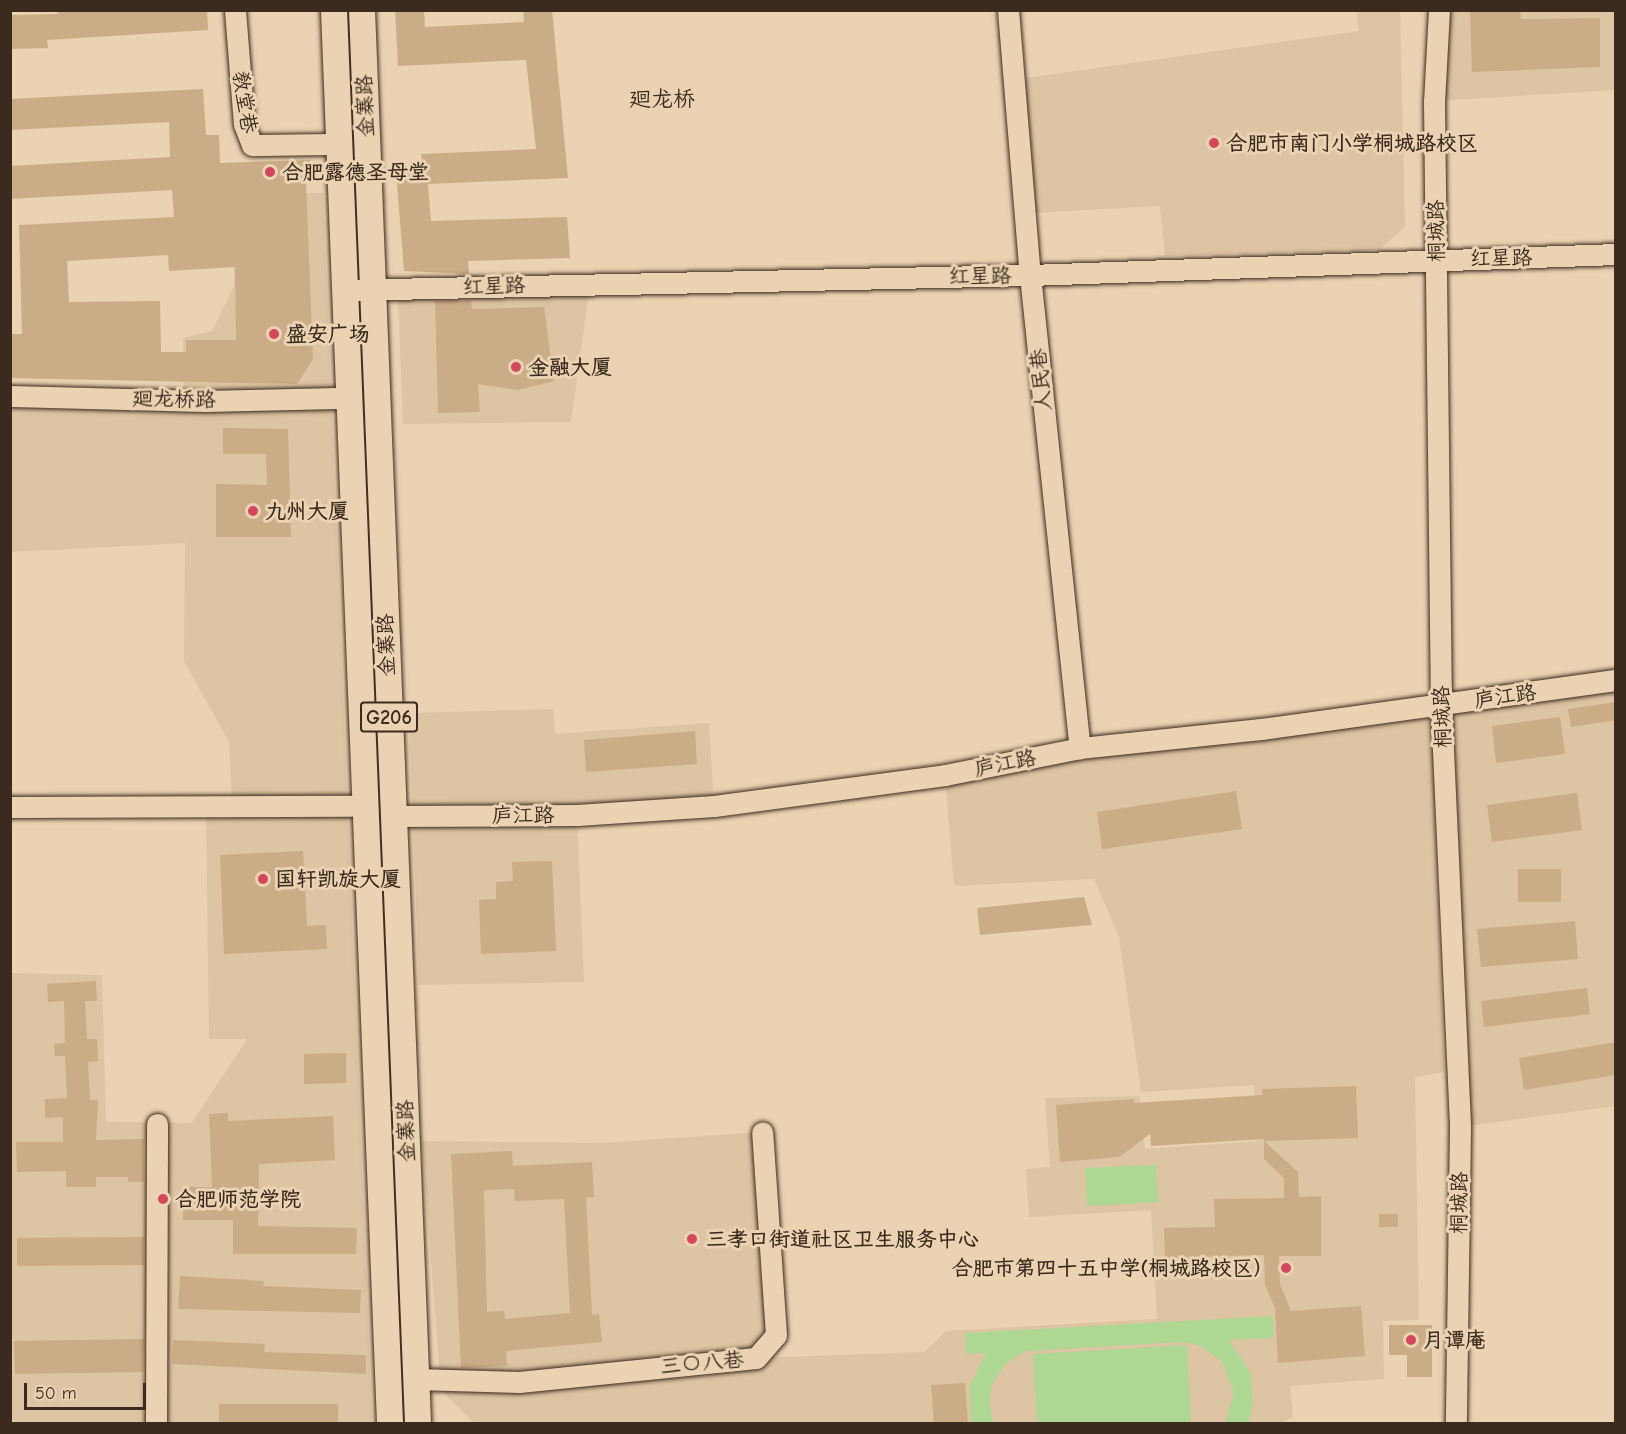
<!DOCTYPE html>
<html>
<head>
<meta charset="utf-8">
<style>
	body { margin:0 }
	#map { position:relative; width:1626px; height:1434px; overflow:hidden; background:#ead2b2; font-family:"Comic Neue","LXGW WenKai TC",sans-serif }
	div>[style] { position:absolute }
	.built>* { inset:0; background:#ddc4a2 }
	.green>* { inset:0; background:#aed794 }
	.building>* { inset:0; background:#caac87 }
	.roads { filter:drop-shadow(0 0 2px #3b2a1e) drop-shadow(0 0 2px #3b2a1e) }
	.minor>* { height:21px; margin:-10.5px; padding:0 10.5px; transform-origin:10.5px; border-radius:10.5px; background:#ead2b2 }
	.major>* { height:26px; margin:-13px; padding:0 13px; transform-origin:13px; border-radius:13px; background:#ead2b2 }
	.dots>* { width:16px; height:16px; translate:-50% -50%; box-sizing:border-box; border:3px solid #ead2b2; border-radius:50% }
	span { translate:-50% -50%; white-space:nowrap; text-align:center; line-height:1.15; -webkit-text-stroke:6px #ead2b2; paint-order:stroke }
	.shield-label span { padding:2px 4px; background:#ead2b2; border:2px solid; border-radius:4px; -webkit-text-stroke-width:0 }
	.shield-label { font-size:20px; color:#3b2a1e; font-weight:700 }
	.street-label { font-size:21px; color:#3b2a1e }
	.poi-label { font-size:21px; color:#3b2a1e; font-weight:700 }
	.left { translate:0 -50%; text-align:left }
	.right { translate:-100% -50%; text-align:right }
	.neighbourhood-label { font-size:22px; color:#3b2a1e }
	.frame { position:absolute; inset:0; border:12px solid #3b2a1e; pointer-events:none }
	.scale { position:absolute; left:24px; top:1383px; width:122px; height:27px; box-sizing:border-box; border:3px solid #3b2a1e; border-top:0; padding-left:8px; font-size:18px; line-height:21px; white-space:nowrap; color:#3b2a1e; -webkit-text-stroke:4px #ead2b2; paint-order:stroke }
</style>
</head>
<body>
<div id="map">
	<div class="built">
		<i style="clip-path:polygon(1356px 11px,1400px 11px,1405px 226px,1379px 250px,1165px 256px,1160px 206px,1031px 213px,1019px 79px,1359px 31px)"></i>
		<i style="clip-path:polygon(1439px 11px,1615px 11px,1615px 90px,1434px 101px)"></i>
		<i style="clip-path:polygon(234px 193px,323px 193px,372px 1423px,11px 1423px,11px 973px,102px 975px,106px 1122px,192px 1123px,247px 1039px,209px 1039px,206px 806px,232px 805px,229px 742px,184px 661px,185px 543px,11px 552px,11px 396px,184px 400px,183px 338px,212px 331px,234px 286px)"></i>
		<i style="clip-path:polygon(590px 284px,571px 422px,403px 424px,398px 297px)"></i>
		<i style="clip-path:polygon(1615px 680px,1615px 1106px,1460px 1127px,1441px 706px)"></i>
		<i style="clip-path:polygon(1431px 707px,1444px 1072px,1415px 1077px,1419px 1320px,1383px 1321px,1384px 1379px,1290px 1386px,1293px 1417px,1279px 1424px,474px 1423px,441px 1390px,422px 1141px,603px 1143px,762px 1132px,776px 1335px,757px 1358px,924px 1352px,946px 1331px,1157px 1319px,1151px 1210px,1029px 1217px,1026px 1169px,1050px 1167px,1045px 1098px,1140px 1096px,1145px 1149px,1257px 1141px,1254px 1085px,1141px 1092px,1119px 937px,1094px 879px,954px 886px,945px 775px)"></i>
		<i style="clip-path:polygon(553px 709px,555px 734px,709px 723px,714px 806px,577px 815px,584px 982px,419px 985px,409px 713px)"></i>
	</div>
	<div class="green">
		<i style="clip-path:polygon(1156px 1165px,1158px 1202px,1087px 1206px,1085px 1168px)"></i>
		<i style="clip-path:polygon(1273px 1316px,1274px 1338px,1229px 1340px,1251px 1374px,1253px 1405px,1248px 1423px,1225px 1423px,1234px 1393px,1222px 1361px,1201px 1346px,1183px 1342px,1026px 1351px,1006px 1363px,993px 1382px,989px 1401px,993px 1423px,971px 1423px,970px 1385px,986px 1353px,966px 1354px,965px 1333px)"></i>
		<i style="clip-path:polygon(1187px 1345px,1191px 1423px,1037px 1423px,1033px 1354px)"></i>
	</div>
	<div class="building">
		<i style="clip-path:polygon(57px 10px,207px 10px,208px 30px,47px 40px,48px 48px,10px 49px,10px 15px,58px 14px)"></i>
		<i style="clip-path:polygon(395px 10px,424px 10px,425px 27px,524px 22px,523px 10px,552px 10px,568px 178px,428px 184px,431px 221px,567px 217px,570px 258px,468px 261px,469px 274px,404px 271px,396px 171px,423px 170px,421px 154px,536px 149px,526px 60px,398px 66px)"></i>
		<i style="clip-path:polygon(1470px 10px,1520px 10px,1521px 19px,1600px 18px,1600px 67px,1472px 72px)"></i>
		<i style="clip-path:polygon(evenodd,203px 89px,206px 135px,219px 135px,220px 163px,310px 160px,310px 182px,306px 182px,313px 359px,297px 384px,10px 378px,10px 334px,22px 334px,19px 225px,174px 217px,172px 190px,10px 199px,10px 166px,170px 157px,169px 122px,10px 130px,10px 99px,203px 89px,168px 255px,169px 271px,235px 267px,236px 340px,186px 340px,186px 352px,161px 352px,160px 301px,69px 302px,67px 261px,168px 255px)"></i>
		<i style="clip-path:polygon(471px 300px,472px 309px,544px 307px,554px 381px,518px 390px,478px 384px,480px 412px,438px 413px,435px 301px)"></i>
		<i style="clip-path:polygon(223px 428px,288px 429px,291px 537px,216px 537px,216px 484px,267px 485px,266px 454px,223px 454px)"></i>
		<i style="clip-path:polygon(1616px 702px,1616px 720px,1571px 727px,1568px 709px)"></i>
		<i style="clip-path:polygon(1560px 717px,1565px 754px,1496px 763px,1492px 726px)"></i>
		<i style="clip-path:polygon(695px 731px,697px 764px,586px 772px,584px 740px)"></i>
		<i style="clip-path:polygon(1236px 791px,1242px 829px,1102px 849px,1097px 812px)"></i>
		<i style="clip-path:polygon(1577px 793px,1582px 830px,1492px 842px,1487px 805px)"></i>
		<i style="clip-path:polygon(303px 851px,307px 926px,326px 925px,327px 949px,224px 954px,220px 855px)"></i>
		<i style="clip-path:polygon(552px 861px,556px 951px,481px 954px,479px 900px,496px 899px,496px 882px,513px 881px,512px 862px)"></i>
		<i style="clip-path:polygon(1518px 869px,1561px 869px,1561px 902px,1518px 902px)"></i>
		<i style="clip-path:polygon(1084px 897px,1092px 925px,980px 935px,977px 908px)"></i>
		<i style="clip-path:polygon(1575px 921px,1578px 959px,1481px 967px,1477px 929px)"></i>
		<i style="clip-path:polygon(96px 981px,97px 1001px,85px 1001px,87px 1039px,97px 1039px,98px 1061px,88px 1062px,90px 1100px,98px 1100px,96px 1140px,144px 1139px,144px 1182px,128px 1182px,128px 1177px,96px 1177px,96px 1187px,66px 1187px,66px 1171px,17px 1172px,16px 1142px,63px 1142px,63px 1117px,45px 1118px,45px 1099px,67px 1098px,65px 1056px,55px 1056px,54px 1044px,65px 1043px,64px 1001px,48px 1002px,47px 984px)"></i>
		<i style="clip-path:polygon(1587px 988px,1590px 1014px,1484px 1027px,1481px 1001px)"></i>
		<i style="clip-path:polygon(1616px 1042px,1616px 1075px,1524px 1090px,1519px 1058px)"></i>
		<i style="clip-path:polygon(346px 1053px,346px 1083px,304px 1084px,304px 1054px)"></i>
		<i style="clip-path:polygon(1356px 1086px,1358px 1138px,1264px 1141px,1298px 1172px,1299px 1197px,1321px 1196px,1321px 1256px,1279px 1256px,1280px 1284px,1291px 1311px,1361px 1306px,1365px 1356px,1278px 1363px,1275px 1308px,1265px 1285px,1264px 1255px,1165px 1258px,1164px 1228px,1215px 1227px,1214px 1199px,1284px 1198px,1284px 1178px,1264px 1159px,1264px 1139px,1151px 1146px,1150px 1134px,1119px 1157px,1060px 1162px,1056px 1105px,1134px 1099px,1134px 1103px,1262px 1095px,1262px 1089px)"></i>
		<i style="clip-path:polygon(228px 1113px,228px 1121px,333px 1116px,335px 1160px,259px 1164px,258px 1226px,357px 1228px,356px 1254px,233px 1254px,233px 1220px,183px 1220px,183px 1187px,212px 1187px,209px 1114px)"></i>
		<i style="clip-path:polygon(evenodd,512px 1151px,513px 1166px,592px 1162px,594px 1197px,586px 1198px,592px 1315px,599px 1314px,602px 1342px,506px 1351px,507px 1366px,461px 1368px,451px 1154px,512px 1151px,514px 1189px,515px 1201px,564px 1199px,570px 1313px,505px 1319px,504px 1311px,487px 1312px,484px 1190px,514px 1189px)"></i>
		<i style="clip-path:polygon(1379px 1214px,1398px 1214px,1398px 1227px,1379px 1227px)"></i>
		<i style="clip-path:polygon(144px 1237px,144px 1265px,17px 1266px,17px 1238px)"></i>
		<i style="clip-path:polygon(180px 1276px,264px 1281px,263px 1286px,361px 1290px,360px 1313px,178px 1309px)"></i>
		<i style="clip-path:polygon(1389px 1325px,1432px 1325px,1432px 1377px,1407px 1377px,1407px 1355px,1389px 1355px)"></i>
		<i style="clip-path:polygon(144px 1339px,143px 1372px,15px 1374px,14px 1341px)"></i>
		<i style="clip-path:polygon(173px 1340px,265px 1344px,264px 1352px,366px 1355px,366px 1374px,172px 1364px)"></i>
		<i style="clip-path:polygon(965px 1383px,968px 1424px,934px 1424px,931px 1385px)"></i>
		<i style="clip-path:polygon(219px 1404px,338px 1404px,338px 1424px,219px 1424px)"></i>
	</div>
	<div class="roads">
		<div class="minor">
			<i style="left:235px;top:10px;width:114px;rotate:85.5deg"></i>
			<i style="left:244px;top:124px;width:22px;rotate:69deg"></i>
			<i style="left:252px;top:145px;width:86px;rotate:-0.7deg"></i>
			<i style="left:1008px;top:10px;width:266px;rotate:85.3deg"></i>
			<i style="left:1030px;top:275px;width:476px;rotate:84deg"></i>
			<i style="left:1439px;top:10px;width:91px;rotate:93.1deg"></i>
			<i style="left:1434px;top:101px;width:605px;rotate:89.34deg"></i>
			<i style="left:1441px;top:706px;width:421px;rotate:87.4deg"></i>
			<i style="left:1460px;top:1127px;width:297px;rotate:90.8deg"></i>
			<i style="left:343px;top:290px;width:687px;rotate:-1.25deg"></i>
			<i style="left:1030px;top:275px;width:586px;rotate:-2.05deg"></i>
			<i style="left:10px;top:396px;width:195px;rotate:1.5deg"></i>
			<i style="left:205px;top:401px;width:132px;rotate:-1.3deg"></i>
			<i style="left:10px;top:807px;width:341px;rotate:-0.2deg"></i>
			<i style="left:393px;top:816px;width:184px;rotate:-0.3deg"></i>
			<i style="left:577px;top:815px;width:137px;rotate:-3.8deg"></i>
			<i style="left:714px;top:806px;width:233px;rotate:-7.6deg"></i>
			<i style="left:945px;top:775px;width:138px;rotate:-11.3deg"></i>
			<i style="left:1080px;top:748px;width:183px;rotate:-6deg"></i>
			<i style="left:1262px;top:729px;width:357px;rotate:-7.9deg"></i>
			<i style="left:416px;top:1379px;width:103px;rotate:1.7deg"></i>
			<i style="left:519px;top:1382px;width:238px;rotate:-5.8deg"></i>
			<i style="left:756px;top:1358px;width:30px;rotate:-49deg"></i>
			<i style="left:776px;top:1335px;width:203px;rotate:-93.9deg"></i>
			<i style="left:156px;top:1424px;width:300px;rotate:-89.8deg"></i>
		</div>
		<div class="major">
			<i style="left:334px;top:10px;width:1415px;rotate:87.73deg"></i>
			<i style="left:362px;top:10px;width:1415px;rotate:87.73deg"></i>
		</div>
	</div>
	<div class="dots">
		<i style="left:1214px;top:143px;background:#d1495b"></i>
		<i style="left:270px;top:172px;background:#d1495b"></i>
		<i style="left:274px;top:334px;background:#d1495b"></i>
		<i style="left:516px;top:367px;background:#d1495b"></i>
		<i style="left:253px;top:511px;background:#d1495b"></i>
		<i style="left:263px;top:879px;background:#d1495b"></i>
		<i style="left:163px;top:1199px;background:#d1495b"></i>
		<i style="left:692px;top:1239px;background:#d1495b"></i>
		<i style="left:1286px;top:1268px;background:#d1495b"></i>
		<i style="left:1411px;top:1340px;background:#d1495b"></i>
	</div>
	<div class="shield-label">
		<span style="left:389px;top:717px">G206</span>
	</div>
	<div class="street-label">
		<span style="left:245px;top:102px;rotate:81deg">教堂巷</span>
		<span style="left:365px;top:106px;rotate:-92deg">金寨路</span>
		<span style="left:1436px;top:231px;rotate:-91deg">桐城路</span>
		<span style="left:1501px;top:258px;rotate:-1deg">红星路</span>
		<span style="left:980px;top:276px;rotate:-1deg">红星路</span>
		<span style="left:494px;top:286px;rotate:-2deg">红星路</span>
		<span style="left:1041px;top:380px;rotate:-96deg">人民巷</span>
		<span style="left:174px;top:399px;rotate:1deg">廻龙桥路</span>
		<span style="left:386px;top:645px;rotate:-92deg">金寨路</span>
		<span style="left:1505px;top:696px;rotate:-8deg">庐江路</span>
		<span style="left:1442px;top:717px;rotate:-92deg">桐城路</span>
		<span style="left:1005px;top:763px;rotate:-11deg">庐江路</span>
		<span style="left:523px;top:815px">庐江路</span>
		<span style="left:406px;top:1131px;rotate:-92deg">金寨路</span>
		<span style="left:1459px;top:1203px;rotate:-89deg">桐城路</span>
		<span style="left:702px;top:1363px;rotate:-5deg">三〇八巷</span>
	</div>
	<div class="poi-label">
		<span class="left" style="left:1226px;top:143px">合肥市南门小学桐城路校区</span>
		<span class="left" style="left:282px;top:172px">合肥露德圣母堂</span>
		<span class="left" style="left:286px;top:334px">盛安广场</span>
		<span class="left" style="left:528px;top:367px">金融大厦</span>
		<span class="left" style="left:265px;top:511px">九州大厦</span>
		<span class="left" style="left:275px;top:879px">国轩凯旋大厦</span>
		<span class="left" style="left:175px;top:1199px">合肥师范学院</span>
		<span class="left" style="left:706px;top:1239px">三孝口街道社区卫生服务中心</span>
		<span class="right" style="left:1274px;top:1268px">合肥市第四十五中学(桐城路校区）</span>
		<span class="left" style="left:1423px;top:1340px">月谭庵</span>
	</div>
	<div class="neighbourhood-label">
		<span style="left:662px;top:100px">廻龙桥</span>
	</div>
	<div class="frame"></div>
	<div class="scale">50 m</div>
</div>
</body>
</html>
